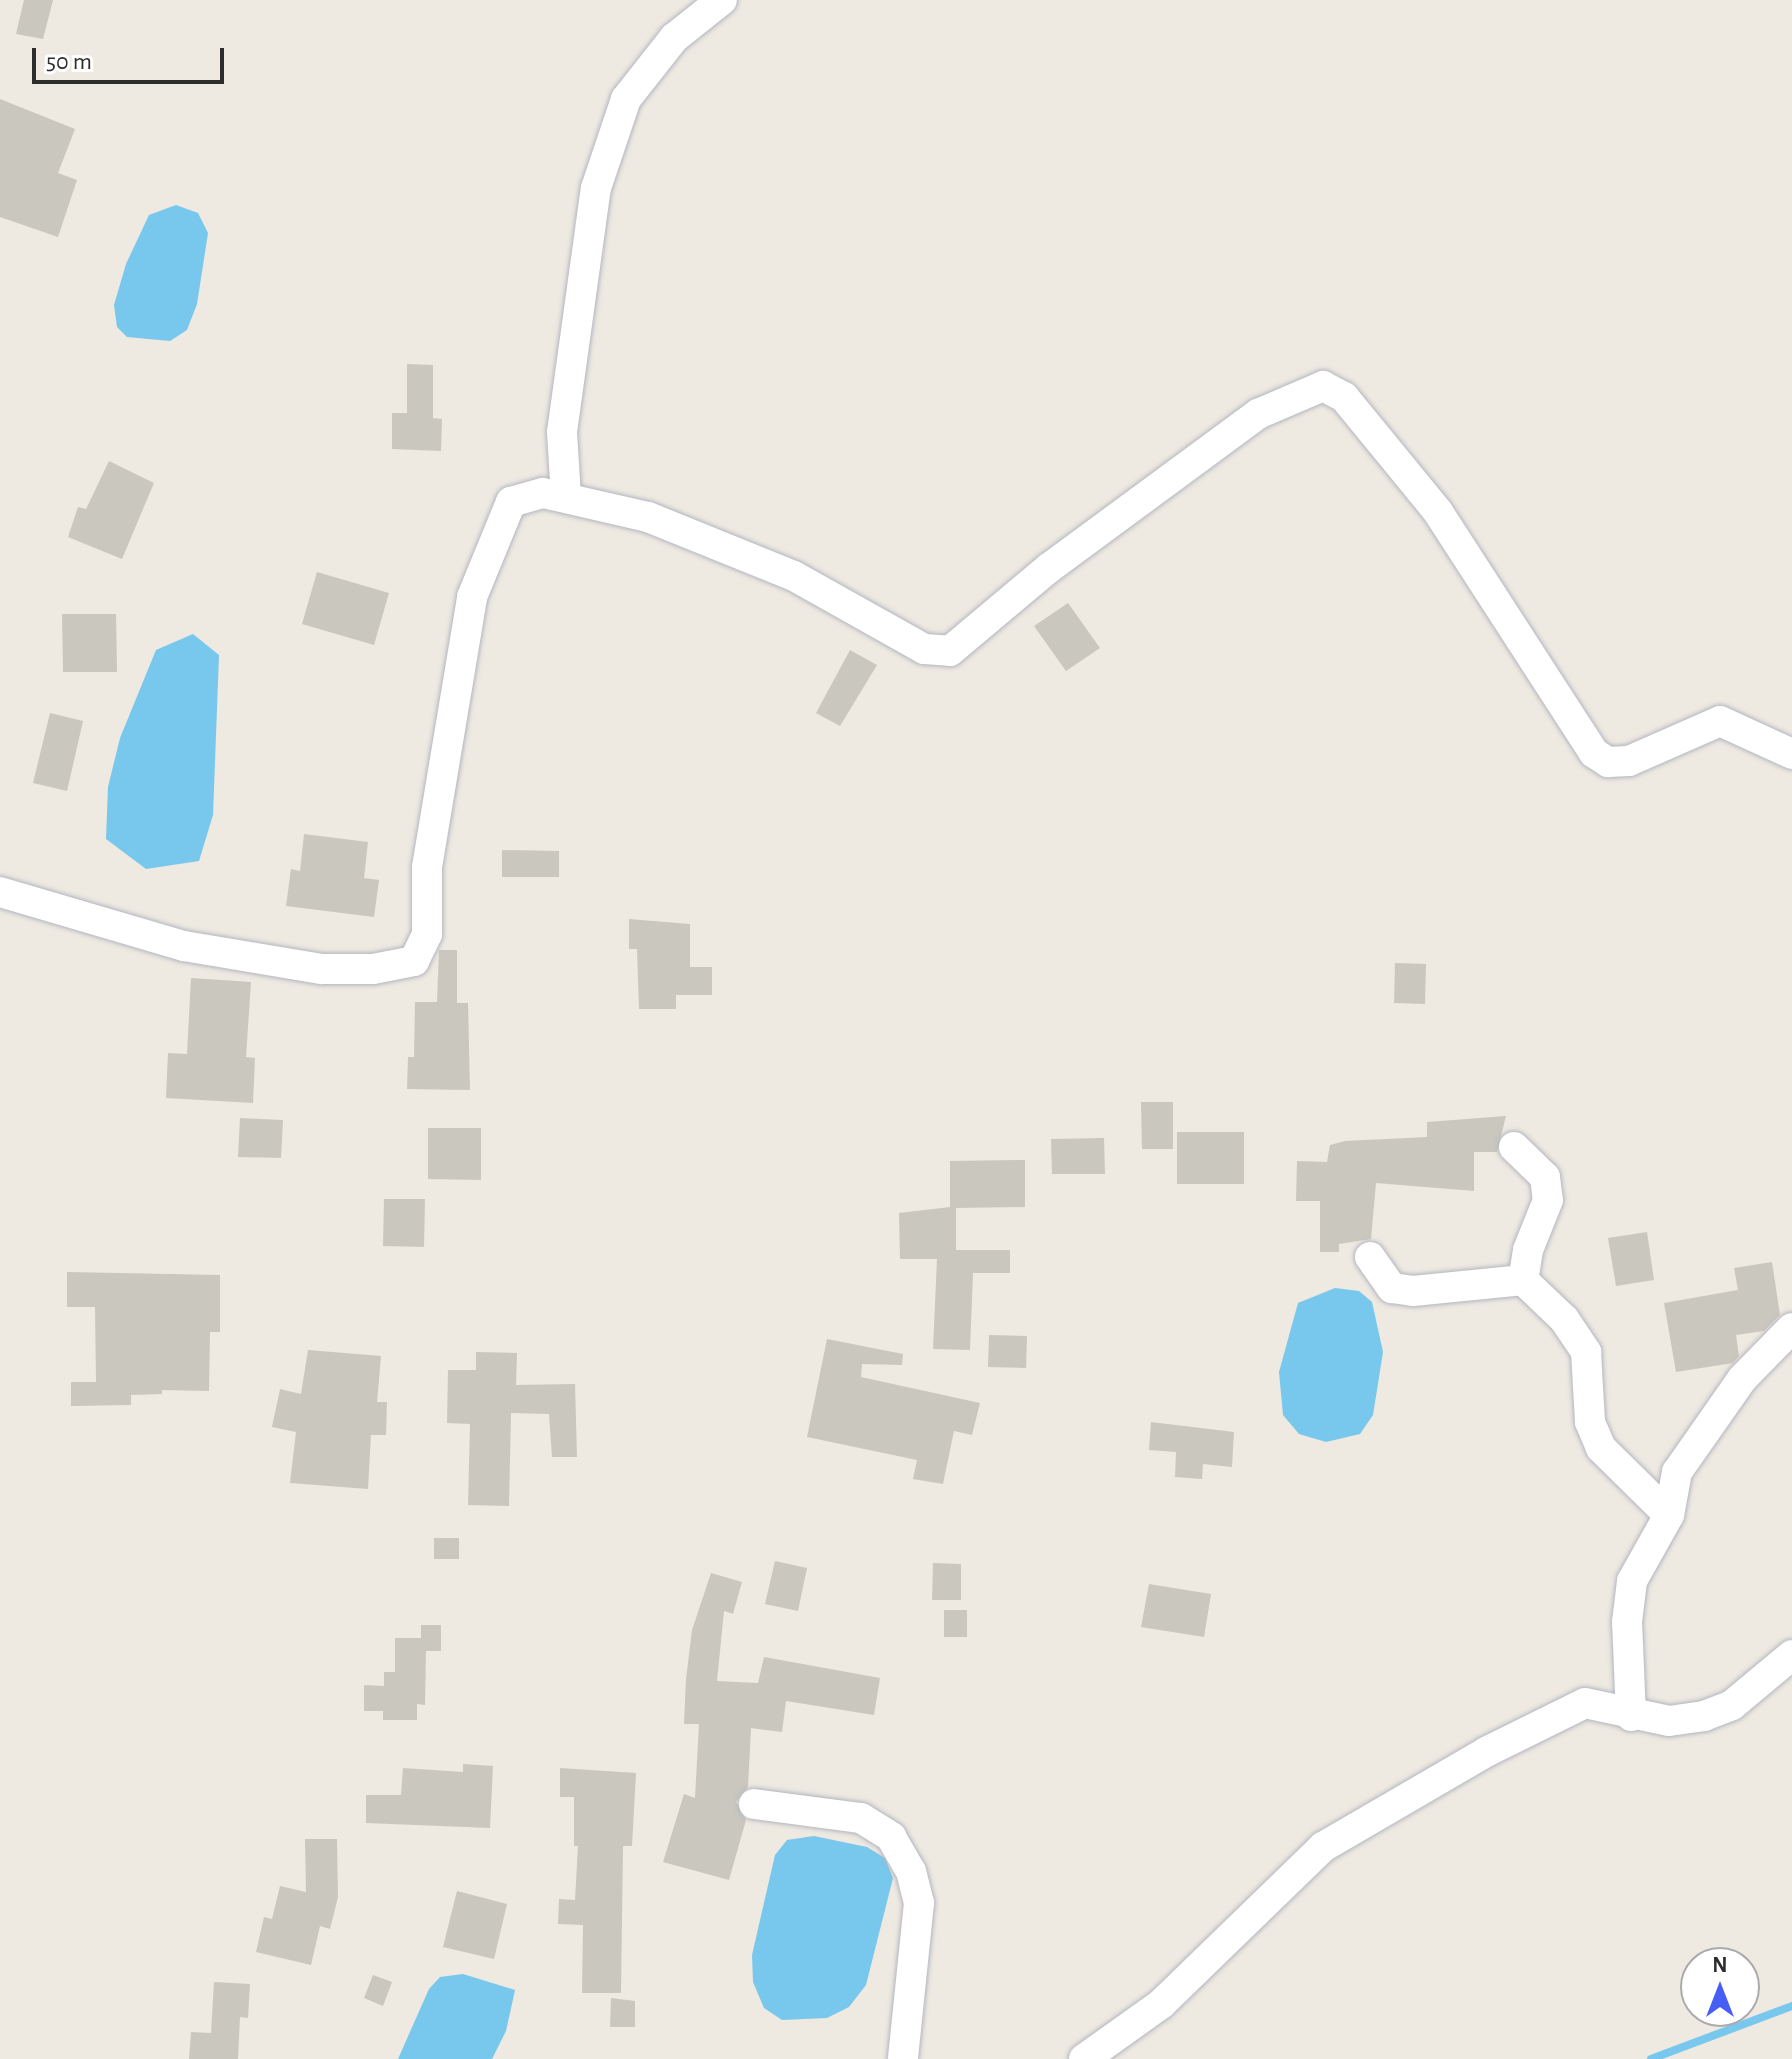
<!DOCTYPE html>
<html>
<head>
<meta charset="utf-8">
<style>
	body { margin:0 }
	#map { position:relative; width:1792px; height:2059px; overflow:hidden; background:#eee9e1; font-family:"Alegreya Sans",sans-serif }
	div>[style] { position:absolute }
	.water>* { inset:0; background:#78c7ec }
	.stream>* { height:8px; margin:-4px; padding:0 4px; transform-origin:4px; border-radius:4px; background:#78c7ec }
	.building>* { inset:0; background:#cac7bf }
	.roads { filter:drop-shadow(0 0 2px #b4b6c0) drop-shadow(0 0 2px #b4b6c0) }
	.minor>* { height:30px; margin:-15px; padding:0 15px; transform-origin:15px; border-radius:15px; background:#fff }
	span { translate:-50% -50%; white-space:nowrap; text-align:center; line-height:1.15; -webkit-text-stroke:8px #fff; paint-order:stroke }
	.north { position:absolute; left:1680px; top:1947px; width:80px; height:80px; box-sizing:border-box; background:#fff; border:2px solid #ababab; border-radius:50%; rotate:0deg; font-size:22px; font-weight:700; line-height:32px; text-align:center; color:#2d2d2d }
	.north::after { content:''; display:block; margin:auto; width:28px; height:36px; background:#475ef5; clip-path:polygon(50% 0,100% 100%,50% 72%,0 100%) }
	.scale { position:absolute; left:32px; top:48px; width:192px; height:36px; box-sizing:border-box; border:4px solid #2d2d2d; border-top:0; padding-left:10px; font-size:24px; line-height:28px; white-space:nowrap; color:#2d2d2d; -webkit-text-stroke:6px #fff; paint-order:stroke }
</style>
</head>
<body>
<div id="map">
	<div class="water">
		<i style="clip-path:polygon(176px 205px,198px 213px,208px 233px,197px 304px,187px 330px,170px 341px,127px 337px,117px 327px,114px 305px,126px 264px,149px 215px)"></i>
		<i style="clip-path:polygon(193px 634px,219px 655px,213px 815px,199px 861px,146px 869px,106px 839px,108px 787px,120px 738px,156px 650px)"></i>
		<i style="clip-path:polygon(1335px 1288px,1359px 1291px,1372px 1302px,1383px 1352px,1373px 1415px,1360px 1434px,1326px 1442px,1299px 1434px,1283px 1415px,1279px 1372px,1298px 1303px)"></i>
		<i style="clip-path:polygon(814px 1836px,867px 1847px,885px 1858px,893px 1878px,866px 1985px,849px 2007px,827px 2018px,782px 2020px,764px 2008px,753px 1982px,752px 1955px,775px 1855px,787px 1840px)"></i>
		<i style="clip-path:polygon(463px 1974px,515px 1990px,506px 2031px,492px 2059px,398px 2059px,429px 1989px,440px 1977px)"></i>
	</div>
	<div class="stream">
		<i style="left:1651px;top:2059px;width:151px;rotate:-20.6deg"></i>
	</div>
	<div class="building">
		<i style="clip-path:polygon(24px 0,53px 0,43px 39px,16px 34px)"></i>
		<i style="clip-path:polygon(0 99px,75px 129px,58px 173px,77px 180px,58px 237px,0 217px)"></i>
		<i style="clip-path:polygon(407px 364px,433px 365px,433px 418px,442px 419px,441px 451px,392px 449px,392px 413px,407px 413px)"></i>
		<i style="clip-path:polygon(109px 461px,154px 483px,122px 559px,68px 537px,78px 507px,86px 509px)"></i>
		<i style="clip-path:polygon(317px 572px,389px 593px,374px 645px,302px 624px)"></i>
		<i style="clip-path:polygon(1068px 603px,1100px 648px,1066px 671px,1034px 626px)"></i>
		<i style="clip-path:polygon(62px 614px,116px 614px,117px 672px,63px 672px)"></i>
		<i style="clip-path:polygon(850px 650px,877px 665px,840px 726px,816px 713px)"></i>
		<i style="clip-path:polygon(50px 713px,83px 721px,67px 791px,33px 783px)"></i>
		<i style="clip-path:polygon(304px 834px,368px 842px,364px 878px,379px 880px,374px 917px,286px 906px,291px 869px,300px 871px)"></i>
		<i style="clip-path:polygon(502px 850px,559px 851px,559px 877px,502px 877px)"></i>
		<i style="clip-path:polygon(629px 919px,690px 924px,690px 967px,712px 967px,712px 995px,676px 995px,676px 1009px,639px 1009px,637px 949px,629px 949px)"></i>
		<i style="clip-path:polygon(439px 950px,457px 950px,457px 1003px,468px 1003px,470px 1090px,407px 1089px,408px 1057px,414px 1057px,415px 1002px,437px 1002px)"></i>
		<i style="clip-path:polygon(1395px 963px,1426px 964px,1425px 1004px,1394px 1003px)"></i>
		<i style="clip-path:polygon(191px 978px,251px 982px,246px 1057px,255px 1058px,253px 1103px,166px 1098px,168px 1053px,187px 1054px)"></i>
		<i style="clip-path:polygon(1141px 1102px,1173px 1102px,1173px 1149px,1142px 1149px)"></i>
		<i style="clip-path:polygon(1506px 1116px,1497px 1152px,1474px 1152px,1474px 1191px,1376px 1183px,1371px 1239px,1339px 1244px,1339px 1252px,1320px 1252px,1320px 1201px,1296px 1201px,1297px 1161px,1327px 1162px,1330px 1145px,1345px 1141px,1427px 1137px,1427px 1122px)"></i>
		<i style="clip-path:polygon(240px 1118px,283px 1120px,281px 1158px,238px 1157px)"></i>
		<i style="clip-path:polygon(428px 1128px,481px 1128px,481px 1180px,428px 1179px)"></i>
		<i style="clip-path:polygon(1177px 1132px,1244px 1132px,1244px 1184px,1177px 1184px)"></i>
		<i style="clip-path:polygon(1104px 1138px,1105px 1174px,1052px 1174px,1051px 1139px)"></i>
		<i style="clip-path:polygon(1025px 1160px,1025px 1207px,956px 1208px,956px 1250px,1010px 1250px,1010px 1273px,973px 1273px,970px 1350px,933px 1349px,937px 1259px,900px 1259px,899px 1213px,950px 1207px,950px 1161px)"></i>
		<i style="clip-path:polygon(384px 1199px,425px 1199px,424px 1247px,383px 1246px)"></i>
		<i style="clip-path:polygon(1647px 1232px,1654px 1280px,1616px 1286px,1608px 1238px)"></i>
		<i style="clip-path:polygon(1772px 1262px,1780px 1315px,1764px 1331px,1736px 1335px,1739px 1356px,1733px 1363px,1676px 1372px,1664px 1303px,1738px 1290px,1734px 1268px)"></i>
		<i style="clip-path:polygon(67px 1272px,220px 1275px,220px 1332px,210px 1332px,209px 1391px,162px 1390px,162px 1394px,131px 1395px,131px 1405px,71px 1406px,71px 1382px,96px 1382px,95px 1307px,67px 1307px)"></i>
		<i style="clip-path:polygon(989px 1335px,1027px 1336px,1026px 1368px,988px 1367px)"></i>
		<i style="clip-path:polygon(827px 1339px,903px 1354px,902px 1365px,862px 1364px,861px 1377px,980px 1403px,972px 1435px,954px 1431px,943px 1484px,913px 1479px,917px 1460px,807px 1437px)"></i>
		<i style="clip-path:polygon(308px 1350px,381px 1356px,377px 1402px,387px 1402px,386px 1435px,371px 1435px,368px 1489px,290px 1483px,296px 1432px,272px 1427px,280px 1389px,301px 1394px)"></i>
		<i style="clip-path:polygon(476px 1352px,517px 1353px,516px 1385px,575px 1384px,577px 1457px,552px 1457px,549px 1414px,511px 1413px,509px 1506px,468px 1505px,470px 1424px,447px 1423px,448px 1370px,476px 1370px)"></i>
		<i style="clip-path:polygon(1151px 1422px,1234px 1432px,1232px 1467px,1203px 1464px,1202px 1479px,1175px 1477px,1176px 1452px,1149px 1450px)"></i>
		<i style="clip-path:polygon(434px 1538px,459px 1538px,459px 1559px,434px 1559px)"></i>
		<i style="clip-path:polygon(775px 1561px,807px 1568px,798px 1611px,765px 1604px)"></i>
		<i style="clip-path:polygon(933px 1563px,961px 1564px,961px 1600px,932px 1600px)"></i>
		<i style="clip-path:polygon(711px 1573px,742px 1582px,733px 1614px,724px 1611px,717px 1681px,758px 1683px,764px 1657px,880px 1678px,874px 1715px,786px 1701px,782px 1732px,751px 1728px,748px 1787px,736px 1802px,746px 1820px,729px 1880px,663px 1862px,684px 1794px,695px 1798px,699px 1724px,684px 1724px,686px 1679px,692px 1630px)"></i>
		<i style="clip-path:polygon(1149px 1584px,1211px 1594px,1204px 1637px,1141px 1627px)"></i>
		<i style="clip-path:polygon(944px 1610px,967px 1610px,967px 1637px,944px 1637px)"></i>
		<i style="clip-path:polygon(421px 1625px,441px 1625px,441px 1651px,426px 1651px,425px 1705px,417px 1704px,417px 1720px,383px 1720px,383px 1711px,364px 1711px,364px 1685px,384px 1686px,384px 1672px,395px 1672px,395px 1638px,421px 1638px)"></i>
		<i style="clip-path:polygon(463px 1764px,493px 1766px,490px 1828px,366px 1823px,366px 1795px,401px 1795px,403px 1768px,463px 1772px)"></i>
		<i style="clip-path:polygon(560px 1768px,636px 1773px,632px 1846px,623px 1846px,621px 1993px,582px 1993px,583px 1925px,558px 1924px,559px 1899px,575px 1900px,578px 1846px,574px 1846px,574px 1797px,560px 1797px)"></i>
		<i style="clip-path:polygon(305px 1839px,337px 1839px,338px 1897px,330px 1929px,320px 1926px,311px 1965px,256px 1952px,264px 1917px,272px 1919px,280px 1886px,306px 1892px)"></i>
		<i style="clip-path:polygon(457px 1891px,507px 1904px,494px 1959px,443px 1947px)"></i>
		<i style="clip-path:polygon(373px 1975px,392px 1982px,383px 2006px,364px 1998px)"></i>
		<i style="clip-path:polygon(214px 1982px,250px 1984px,248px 2018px,240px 2017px,238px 2059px,189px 2059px,191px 2032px,211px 2033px)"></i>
		<i style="clip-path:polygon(611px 1998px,635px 2001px,635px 2027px,610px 2027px)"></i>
	</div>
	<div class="roads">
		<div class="minor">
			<i style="left:566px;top:497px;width:65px;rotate:-93.5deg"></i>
			<i style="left:562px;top:432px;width:246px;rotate:-82.1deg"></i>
			<i style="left:596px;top:188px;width:94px;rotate:-71.4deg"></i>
			<i style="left:626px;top:99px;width:78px;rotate:-51.8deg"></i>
			<i style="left:674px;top:38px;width:61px;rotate:-38.4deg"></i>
			<i style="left:0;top:892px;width:192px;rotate:16.4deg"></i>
			<i style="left:184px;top:946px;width:140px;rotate:9.5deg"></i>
			<i style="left:322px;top:969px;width:51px"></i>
			<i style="left:373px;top:969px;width:42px;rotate:-11deg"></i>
			<i style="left:414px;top:961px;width:30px;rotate:-64deg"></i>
			<i style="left:427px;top:934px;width:67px;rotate:-90deg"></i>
			<i style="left:427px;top:867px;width:274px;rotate:-80.5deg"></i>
			<i style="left:472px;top:597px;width:103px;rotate:-67.7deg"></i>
			<i style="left:511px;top:502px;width:33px;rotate:-16deg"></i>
			<i style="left:543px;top:493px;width:108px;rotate:12.9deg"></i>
			<i style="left:648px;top:517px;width:157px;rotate:22deg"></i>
			<i style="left:794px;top:576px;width:149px;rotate:29.3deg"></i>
			<i style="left:924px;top:649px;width:26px;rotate:4deg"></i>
			<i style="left:950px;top:651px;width:129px;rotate:-40deg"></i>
			<i style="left:1049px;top:568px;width:260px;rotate:-36.4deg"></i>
			<i style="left:1258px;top:414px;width:71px;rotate:-23.3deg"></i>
			<i style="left:1323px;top:386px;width:24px;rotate:28deg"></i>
			<i style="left:1344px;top:397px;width:149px;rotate:50.7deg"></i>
			<i style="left:1438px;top:512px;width:287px;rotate:57.1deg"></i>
			<i style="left:1594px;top:753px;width:17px;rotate:33deg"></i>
			<i style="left:1608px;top:762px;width:21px;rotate:-3deg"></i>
			<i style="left:1629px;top:761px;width:99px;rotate:-23.7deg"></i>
			<i style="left:1720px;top:721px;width:79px;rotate:24.6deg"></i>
			<i style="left:1514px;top:1147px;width:43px;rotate:44.1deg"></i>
			<i style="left:1545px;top:1177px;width:23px;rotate:83deg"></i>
			<i style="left:1548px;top:1200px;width:54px;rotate:111.8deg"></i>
			<i style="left:1528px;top:1250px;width:30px;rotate:99deg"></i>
			<i style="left:1523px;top:1280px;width:57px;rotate:43.6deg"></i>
			<i style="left:1564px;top:1319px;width:40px;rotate:56deg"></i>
			<i style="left:1586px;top:1352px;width:70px;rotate:86.7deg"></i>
			<i style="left:1590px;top:1422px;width:28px;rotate:67deg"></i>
			<i style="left:1601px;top:1448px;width:95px;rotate:44.6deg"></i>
			<i style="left:1370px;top:1257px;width:38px;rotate:55deg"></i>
			<i style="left:1392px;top:1288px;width:21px;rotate:8deg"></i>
			<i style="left:1413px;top:1291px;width:111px;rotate:-5.7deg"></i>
			<i style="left:1631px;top:1716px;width:94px;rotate:-92.4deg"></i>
			<i style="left:1627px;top:1622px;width:41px;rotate:-83deg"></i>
			<i style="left:1632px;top:1581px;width:76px;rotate:-60.7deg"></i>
			<i style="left:1669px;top:1515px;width:44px;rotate:-79.5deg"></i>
			<i style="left:1677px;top:1472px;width:113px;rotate:-55deg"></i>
			<i style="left:1742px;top:1379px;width:71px;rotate:-45.6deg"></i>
			<i style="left:754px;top:1804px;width:108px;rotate:7.5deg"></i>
			<i style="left:861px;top:1818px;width:36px;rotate:32deg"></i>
			<i style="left:891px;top:1837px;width:39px;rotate:60deg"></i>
			<i style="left:911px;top:1871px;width:33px;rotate:76deg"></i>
			<i style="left:919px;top:1903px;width:157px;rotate:95.9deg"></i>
			<i style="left:1084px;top:2059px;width:95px;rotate:-35.5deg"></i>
			<i style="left:1161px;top:2004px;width:226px;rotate:-44.1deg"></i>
			<i style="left:1323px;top:1847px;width:189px;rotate:-30.2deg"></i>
			<i style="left:1486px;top:1752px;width:110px;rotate:-26.3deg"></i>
			<i style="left:1585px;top:1703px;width:86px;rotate:12.1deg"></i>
			<i style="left:1669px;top:1721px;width:35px;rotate:-8deg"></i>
			<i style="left:1704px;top:1716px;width:30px;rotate:-21deg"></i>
			<i style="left:1732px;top:1705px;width:78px;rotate:-39.8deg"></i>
		</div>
	</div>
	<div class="north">N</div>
	<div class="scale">50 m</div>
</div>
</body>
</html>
